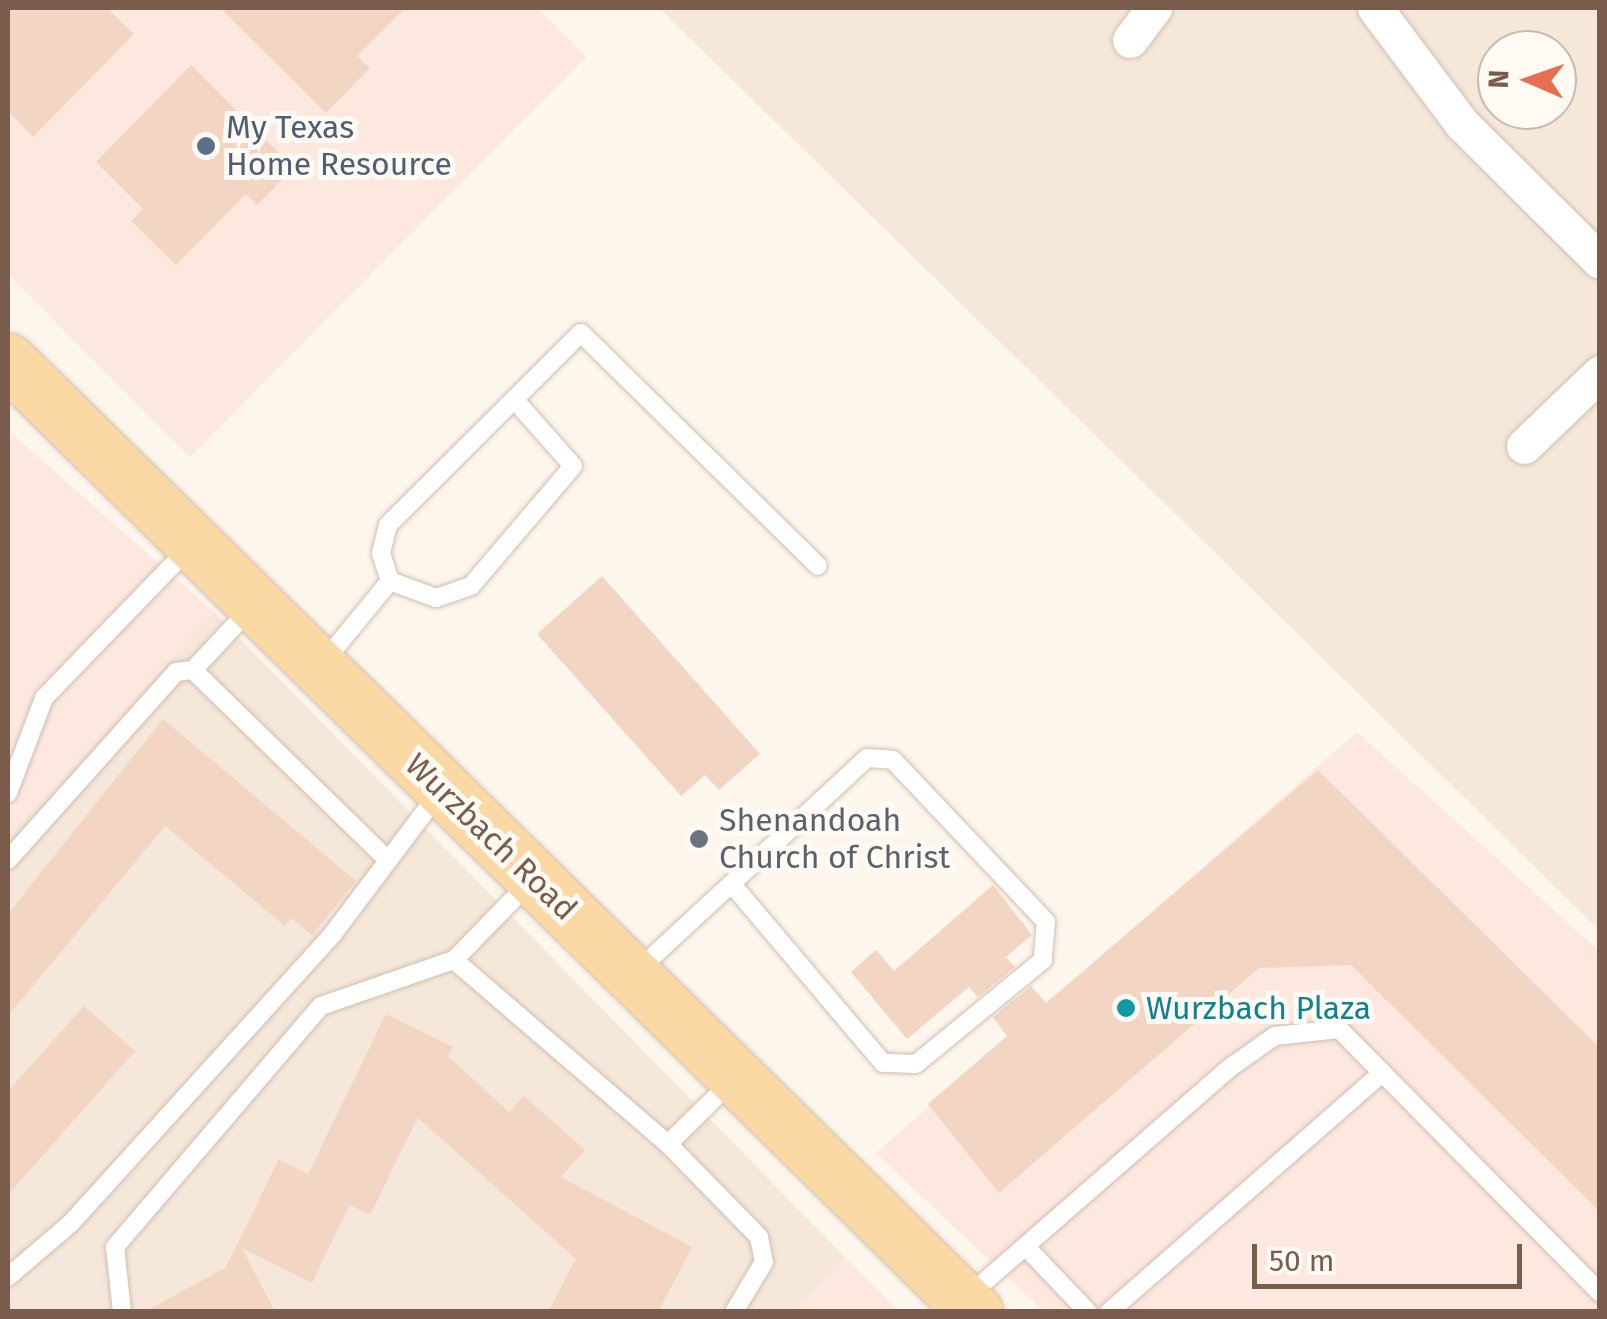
<!DOCTYPE html>
<html>
<head>
<meta charset="utf-8">
<style>
	body { margin:0 }
	#map { position:relative; width:1607px; height:1319px; overflow:hidden; background:#fdf6ec; font-family:"Fira Sans",sans-serif }
	div>[style] { position:absolute }
	.residential>* { inset:0; background:#f5e8da }
	.commercial>* { inset:0; background:#fde8e0 }
	.building>* { inset:0; background:#f3d5c3 }
	.roads { filter:drop-shadow(0 0 2px #d1beb0) drop-shadow(0 0 2px #d1beb0) }
	.service>* { height:18px; margin:-9px; padding:0 9px; transform-origin:9px; border-radius:9px; background:#fff }
	.minor>* { height:35px; margin:-17.5px; padding:0 17.5px; transform-origin:17.5px; border-radius:17.5px; background:#fff }
	.primary>* { height:55px; margin:-27.5px; padding:0 27.5px; transform-origin:27.5px; border-radius:27.5px; background:#fbd9a5 }
	.dots>* { width:28px; height:28px; translate:-50% -50%; box-sizing:border-box; border:5px solid #fffaf3; border-radius:50% }
	span { translate:-50% -50%; white-space:nowrap; text-align:center; line-height:1.15; -webkit-text-stroke:10px #fffaf3; paint-order:stroke }
	.service-label { font-size:32px; color:#4e5e75 }
	.left { translate:0 -50%; text-align:left }
	.worship-label { font-size:32px; color:#5b616d }
	.street-label { font-size:32px; color:#7a5c4d }
	.culture-label { font-size:32px; color:#0d838f }
	.frame { position:absolute; inset:0; border:10px solid #7a5c4d; pointer-events:none }
	.north { position:absolute; left:1477px; top:30px; width:100px; height:100px; box-sizing:border-box; background:#fffaf3; border:2px solid #cabbb1; border-radius:50%; rotate:272deg; font-size:28px; font-weight:700; line-height:40px; text-align:center; color:#7a5c4d }
	.north::after { content:''; display:block; margin:auto; width:35px; height:45px; background:#e76f51; clip-path:polygon(50% 0,100% 100%,50% 72%,0 100%) }
	.scale { position:absolute; left:1252px; top:1244px; width:270px; height:45px; box-sizing:border-box; border:5px solid #7a5c4d; border-top:0; padding-left:12px; font-size:30px; line-height:35px; white-space:nowrap; color:#7a5c4d; -webkit-text-stroke:8px #fffaf3; paint-order:stroke }
</style>
</head>
<body>
<div id="map">
	<div class="residential">
		<i style="clip-path:polygon(evenodd,659px 8px,1599px 8px,1599px 930px,1143px 482px,659px 8px,1497px 50px,1557px 50px,1557px 110px,1497px 110px,1497px 50px)"></i>
		<i style="clip-path:polygon(214px 612px,845px 1257px,796px 1311px,8px 1311px,8px 837px)"></i>
	</div>
	<div class="commercial">
		<i style="clip-path:polygon(8px 8px,537px 8px,586px 57px,190px 457px,8px 274px)"></i>
		<i style="clip-path:polygon(14px 436px,214px 612px,8px 837px,8px 443px)"></i>
		<i style="clip-path:polygon(1357px 732px,1599px 951px,1599px 1311px,1043px 1311px,876px 1153px)"></i>
		<i style="clip-path:polygon(845px 1257px,898px 1311px,796px 1311px)"></i>
	</div>
	<div class="building">
		<i style="clip-path:polygon(8px 8px,107px 8px,134px 34px,33px 137px,8px 111px)"></i>
		<i style="clip-path:polygon(220px 8px,405px 8px,357px 56px,370px 68px,326px 113px)"></i>
		<i style="clip-path:polygon(191px 65px,294px 168px,257px 205px,246px 194px,176px 265px,131px 221px,143px 209px,96px 162px)"></i>
		<i style="clip-path:polygon(602px 576px,760px 754px,719px 790px,705px 775px,681px 796px,537px 634px)"></i>
		<i style="clip-path:polygon(163px 719px,356px 881px,312px 935px,291px 918px,285px 926px,165px 826px,8px 1016px,8px 914px)"></i>
		<i style="clip-path:polygon(1318px 770px,1600px 1048px,1600px 1212px,1351px 965px,1259px 968px,999px 1193px,928px 1104px,1007px 1036px,993px 1017px,1031px 986px,1046px 1003px)"></i>
		<i style="clip-path:polygon(993px 885px,1032px 935px,1006px 957px,1015px 967px,978px 997px,969px 987px,907px 1039px,851px 972px,876px 950px,894px 971px)"></i>
		<i style="clip-path:polygon(84px 1006px,135px 1051px,8px 1195px,8px 1091px)"></i>
		<i style="clip-path:polygon(386px 1014px,453px 1047px,448px 1056px,509px 1112px,524px 1096px,585px 1150px,561px 1177px,692px 1247px,658px 1312px,548px 1312px,576px 1259px,418px 1118px,370px 1215px,350px 1205px,312px 1283px,242px 1248px,275px 1312px,144px 1312px,225px 1268px,279px 1159px,308px 1174px)"></i>
	</div>
	<div class="roads">
		<div class="service">
			<i style="left:390px;top:581px;width:49px;rotate:20.3deg"></i>
			<i style="left:436px;top:598px;width:37px;rotate:-19deg"></i>
			<i style="left:471px;top:586px;width:157px;rotate:-49.6deg"></i>
			<i style="left:573px;top:466px;width:89px;rotate:-131.4deg"></i>
			<i style="left:322px;top:664px;width:107px;rotate:-50.7deg"></i>
			<i style="left:390px;top:581px;width:29px;rotate:-108deg"></i>
			<i style="left:381px;top:553px;width:29px;rotate:-76deg"></i>
			<i style="left:388px;top:525px;width:272px;rotate:-44.9deg"></i>
			<i style="left:581px;top:333px;width:332px;rotate:44.5deg"></i>
			<i style="left:193px;top:670px;width:272px;rotate:44.3deg"></i>
			<i style="left:8px;top:793px;width:102px;rotate:-69.2deg"></i>
			<i style="left:44px;top:698px;width:209px;rotate:-46deg"></i>
			<i style="left:8px;top:860px;width:252px;rotate:-48.2deg"></i>
			<i style="left:176px;top:672px;width:17px;rotate:-7deg"></i>
			<i style="left:193px;top:670px;width:85px;rotate:-46.9deg"></i>
			<i style="left:454px;top:960px;width:282px;rotate:40.7deg"></i>
			<i style="left:668px;top:1144px;width:130px;rotate:45.6deg"></i>
			<i style="left:759px;top:1237px;width:25px;rotate:79deg"></i>
			<i style="left:764px;top:1262px;width:58px;rotate:121deg"></i>
			<i style="left:636px;top:972px;width:315px;rotate:-42.8deg"></i>
			<i style="left:867px;top:758px;width:26px;rotate:4deg"></i>
			<i style="left:893px;top:760px;width:223px;rotate:46.6deg"></i>
			<i style="left:1046px;top:922px;width:38px;rotate:95deg"></i>
			<i style="left:1043px;top:960px;width:164px;rotate:140.7deg"></i>
			<i style="left:916px;top:1064px;width:33px;rotate:-178deg"></i>
			<i style="left:883px;top:1063px;width:234px;rotate:-130.2deg"></i>
			<i style="left:668px;top:1144px;width:90px;rotate:-44.5deg"></i>
			<i style="left:1026px;top:1247px;width:90px;rotate:46.4deg"></i>
			<i style="left:8px;top:1277px;width:83px;rotate:-40.6deg"></i>
			<i style="left:71px;top:1223px;width:389px;rotate:-47.8deg"></i>
			<i style="left:332px;top:935px;width:178px;rotate:-53deg"></i>
			<i style="left:967px;top:1297px;width:347px;rotate:-41.1deg"></i>
			<i style="left:1228px;top:1069px;width:57px;rotate:-35.1deg"></i>
			<i style="left:1275px;top:1036px;width:64px;rotate:-6.2deg"></i>
			<i style="left:1339px;top:1029px;width:371px;rotate:45.3deg"></i>
			<i style="left:122px;top:1312px;width:65px;rotate:-96.1deg"></i>
			<i style="left:115px;top:1247px;width:317px;rotate:-49.5deg"></i>
			<i style="left:321px;top:1006px;width:141px;rotate:-19.1deg"></i>
			<i style="left:454px;top:960px;width:109px;rotate:-45.7deg"></i>
			<i style="left:1109px;top:1312px;width:363px;rotate:-41.2deg"></i>
		</div>
		<div class="minor">
			<i style="left:1375px;top:8px;width:145px;rotate:53.1deg"></i>
			<i style="left:1462px;top:124px;width:194px;rotate:44.8deg"></i>
			<i style="left:1130px;top:40px;width:40px;rotate:-53deg"></i>
			<i style="left:1524px;top:446px;width:105px;rotate:-43.8deg"></i>
		</div>
		<div class="primary">
			<i style="left:8px;top:361px;width:1356px;rotate:44.52deg"></i>
		</div>
	</div>
	<div class="dots">
		<i style="left:206px;top:146px;background:#5c6f8a"></i>
		<i style="left:699px;top:839px;background:#6b7280"></i>
		<i style="left:1126px;top:1008px;background:#0f9aa8"></i>
	</div>
	<div class="service-label">
		<span class="left" style="left:226px;top:146px">My Texas<br>Home Resource</span>
	</div>
	<div class="worship-label">
		<span class="left" style="left:719px;top:839px">Shenandoah<br>Church of Christ</span>
	</div>
	<div class="street-label">
		<span style="left:491px;top:837px;rotate:44deg">Wurzbach Road</span>
	</div>
	<div class="culture-label">
		<span class="left" style="left:1146px;top:1008px">Wurzbach Plaza</span>
	</div>
	<div class="frame"></div>
	<div class="north">N</div>
	<div class="scale">50 m</div>
</div>
</body>
</html>
